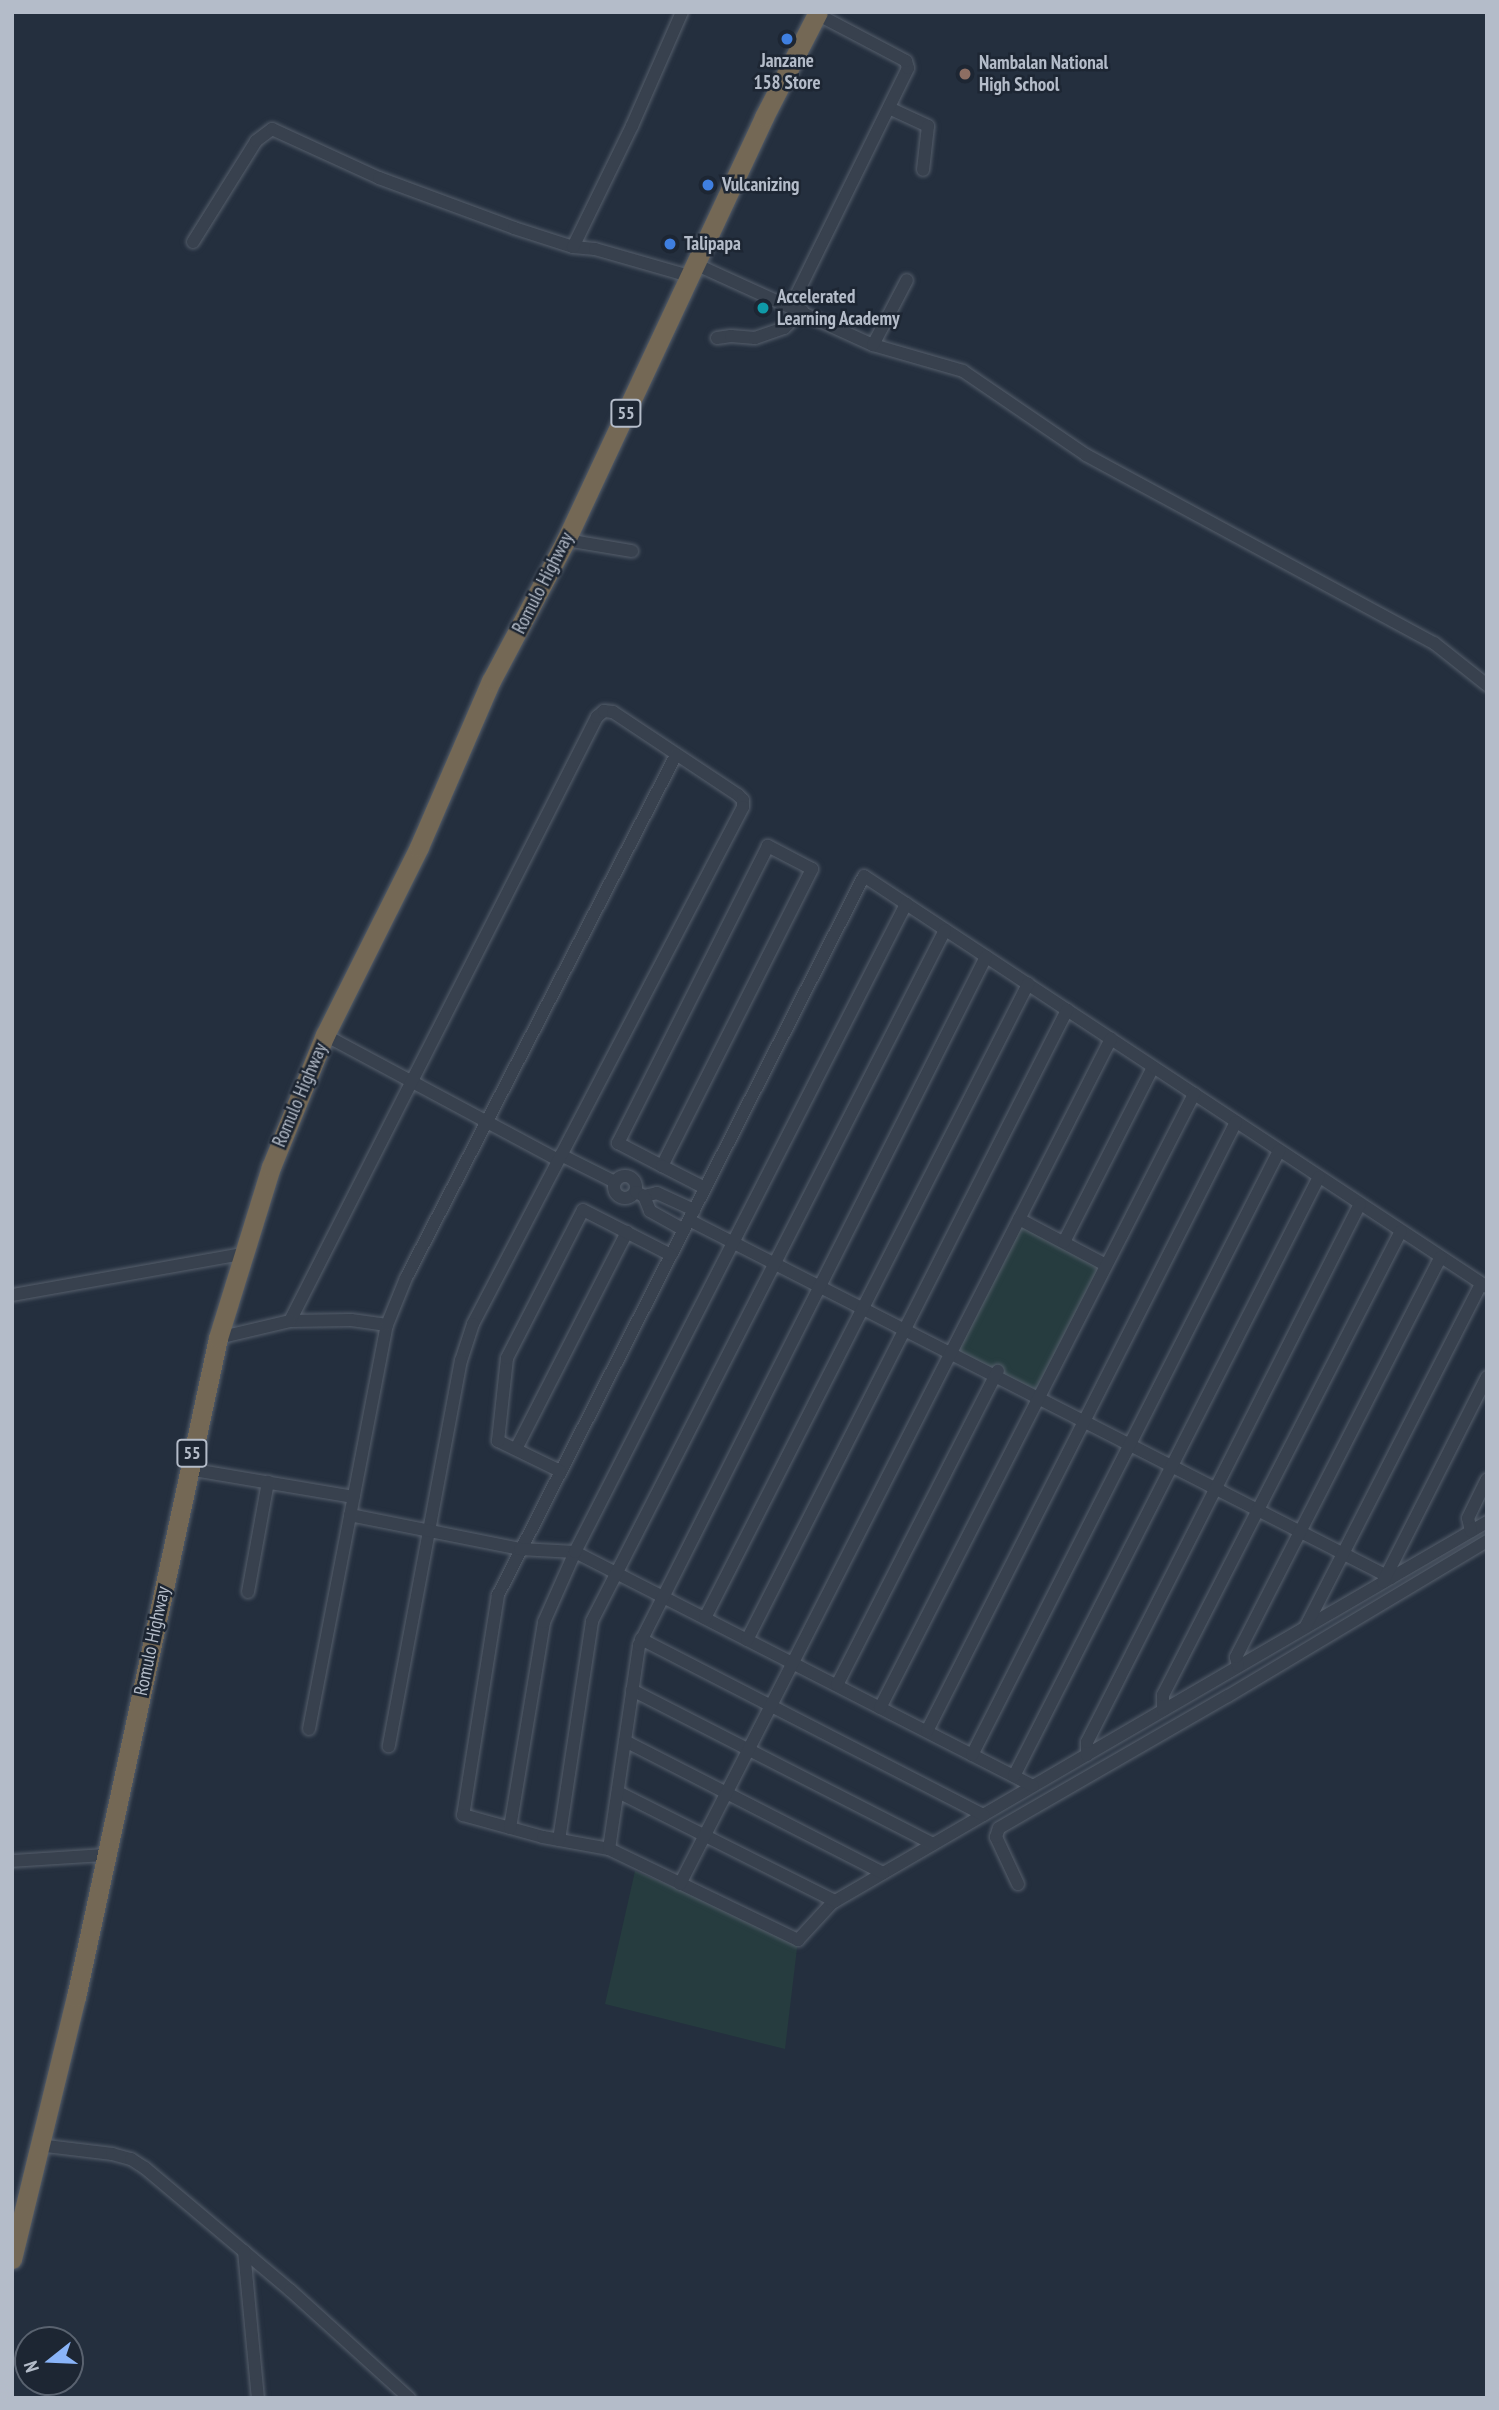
<!DOCTYPE html>
<html>
<head>
<meta charset="utf-8">
<style>
	body { margin:0 }
	#map { position:relative; width:1499px; height:2410px; overflow:hidden; background:#242f3e; font-family:"PT Sans Narrow",sans-serif }
	div>[style] { position:absolute }
	.green>* { inset:0; background:#263c3f }
	.roads { filter:drop-shadow(0 0 2px #565f6c) drop-shadow(0 0 2px #565f6c) }
	.minor>* { height:12px; margin:-6px; padding:0 6px; transform-origin:6px; border-radius:6px; background:#38414e }
	.minor>.ring { margin:-6px; padding:0; box-sizing:content-box; background:none; border:12px solid #38414e; border-radius:50% }
	.highway>* { height:19px; margin:-9.5px; padding:0 9.5px; transform-origin:9.5px; border-radius:9.5px; background:#746855 }
	.dots>* { width:19px; height:19px; translate:-50% -50%; box-sizing:border-box; border:4px solid #1d2633; border-radius:50% }
	span { translate:-50% -50%; white-space:nowrap; text-align:center; line-height:1.15; -webkit-text-stroke:5px #1d2633; paint-order:stroke }
	.shield-label span { padding:2px 5px; background:#1d2633; border:2px solid; border-radius:5px; -webkit-text-stroke-width:0 }
	.shield-label { font-size:18px; color:#b4bcc9; font-weight:700 }
	.poi-label { font-size:19px; color:#b4bcc9; font-weight:700 }
	.left { translate:0 -50%; text-align:left }
	.street-label { font-size:19px; color:#b4bcc9 }
	.frame { position:absolute; inset:0; border:14px solid #b4bcc9; pointer-events:none }
	.north { position:absolute; left:14px; top:2326px; width:70px; height:70px; box-sizing:border-box; background:#1d2633; border:2px solid #59626f; border-radius:50%; rotate:252deg; font-size:19px; font-weight:700; line-height:28px; text-align:center; color:#b4bcc9 }
	.north::after { content:''; display:block; margin:auto; width:24px; height:32px; background:#8ab4f8; clip-path:polygon(50% 0,100% 100%,50% 72%,0 100%) }
</style>
</head>
<body>
<div id="map">
	<div class="green">
		<i style="clip-path:polygon(1021px 1224px,1102px 1266px,1036px 1391px,958px 1352px)"></i>
		<i style="clip-path:polygon(635px 1871px,798px 1940px,785px 2049px,605px 2004px)"></i>
	</div>
	<div class="roads">
		<div class="minor">
			<i style="left:889px;top:108px;width:43px;rotate:24.8deg"></i>
			<i style="left:928px;top:126px;width:44px;rotate:96.5deg"></i>
			<i style="left:193px;top:242px;width:119px;rotate:-58deg"></i>
			<i style="left:256px;top:141px;width:20px;rotate:-37deg"></i>
			<i style="left:272px;top:129px;width:118px;rotate:24.6deg"></i>
			<i style="left:379px;top:178px;width:144px;rotate:20.3deg"></i>
			<i style="left:514px;top:228px;width:62px;rotate:17.9deg"></i>
			<i style="left:573px;top:247px;width:22px;rotate:5deg"></i>
			<i style="left:595px;top:249px;width:98px;rotate:16deg"></i>
			<i style="left:573px;top:247px;width:135px;rotate:-64deg"></i>
			<i style="left:632px;top:126px;width:124px;rotate:-66.3deg"></i>
			<i style="left:695px;top:264px;width:196px;rotate:24.5deg"></i>
			<i style="left:873px;top:345px;width:94px;rotate:16.1deg"></i>
			<i style="left:963px;top:371px;width:149px;rotate:34.3deg"></i>
			<i style="left:1086px;top:455px;width:396px;rotate:28.4deg"></i>
			<i style="left:1434px;top:643px;width:68px;rotate:38.4deg"></i>
			<i style="left:791px;top:306px;width:265px;rotate:-63.8deg"></i>
			<i style="left:908px;top:68px;width:7px;rotate:-106deg"></i>
			<i style="left:906px;top:61px;width:101px;rotate:-152.2deg"></i>
			<i style="left:717px;top:338px;width:14px;rotate:-8deg"></i>
			<i style="left:731px;top:336px;width:24px;rotate:5deg"></i>
			<i style="left:755px;top:338px;width:31px;rotate:-19deg"></i>
			<i style="left:784px;top:328px;width:25px;rotate:-43deg"></i>
			<i style="left:873px;top:345px;width:73px;rotate:-62.4deg"></i>
			<i style="left:566px;top:540px;width:67px;rotate:9.5deg"></i>
			<i style="left:325px;top:1035px;width:264px;rotate:28.2deg"></i>
			<i style="left:561px;top:1155px;width:60px;rotate:26.6deg"></i>
			<i style="left:662px;top:1166px;width:333px;rotate:-63.2deg"></i>
			<i style="left:812px;top:869px;width:50px;rotate:-152.4deg"></i>
			<i style="left:768px;top:846px;width:333px;rotate:116.8deg"></i>
			<i style="left:618px;top:1143px;width:50px;rotate:27.6deg"></i>
			<i style="left:662px;top:1166px;width:48px;rotate:27.1deg"></i>
			<i class="ring" style="left:614px;top:1176px;width:10px;height:10px"></i>
			<i style="left:636px;top:1192px;width:9px;rotate:27deg"></i>
			<i style="left:644px;top:1196px;width:13px;rotate:-13deg"></i>
			<i style="left:657px;top:1193px;width:41px;rotate:24.7deg"></i>
			<i style="left:644px;top:1196px;width:16px;rotate:68deg"></i>
			<i style="left:650px;top:1211px;width:39px;rotate:29deg"></i>
			<i style="left:1019px;top:1219px;width:98px;rotate:27.9deg"></i>
			<i style="left:689px;top:1220px;width:788px;rotate:27.02deg"></i>
			<i style="left:1064px;top:1242px;width:196px;rotate:-63deg"></i>
			<i style="left:1487px;top:1287px;width:746px;rotate:-146.59deg"></i>
			<i style="left:864px;top:876px;width:807px;rotate:116.98deg"></i>
			<i style="left:498px;top:1595px;width:223px;rotate:99deg"></i>
			<i style="left:463px;top:1815px;width:83px;rotate:15.4deg"></i>
			<i style="left:543px;top:1837px;width:67px;rotate:10.3deg"></i>
			<i style="left:609px;top:1849px;width:210px;rotate:25.7deg"></i>
			<i style="left:798px;top:1940px;width:50px;rotate:-47.4deg"></i>
			<i style="left:832px;top:1903px;width:758px;rotate:-30.19deg"></i>
			<i style="left:12px;top:1295px;width:234px;rotate:-10.1deg"></i>
			<i style="left:387px;top:1325px;width:36px;rotate:-172deg"></i>
			<i style="left:351px;top:1320px;width:61px;rotate:179.1deg"></i>
			<i style="left:290px;top:1321px;width:678px;rotate:-63.06deg"></i>
			<i style="left:597px;top:717px;width:9px;rotate:-41deg"></i>
			<i style="left:604px;top:711px;width:9px;rotate:6deg"></i>
			<i style="left:613px;top:712px;width:150px;rotate:33.6deg"></i>
			<i style="left:738px;top:795px;width:7px;rotate:45deg"></i>
			<i style="left:743px;top:800px;width:7px;rotate:90deg"></i>
			<i style="left:743px;top:807px;width:583px;rotate:117.58deg"></i>
			<i style="left:473px;top:1324px;width:38px;rotate:108deg"></i>
			<i style="left:461px;top:1360px;width:393px;rotate:100.6deg"></i>
			<i style="left:218px;top:1338px;width:74px;rotate:-13.3deg"></i>
			<i style="left:516px;top:1449px;width:244px;rotate:-62.9deg"></i>
			<i style="left:188px;top:1469px;width:168px;rotate:9.6deg"></i>
			<i style="left:560px;top:1471px;width:69px;rotate:-154.2deg"></i>
			<i style="left:498px;top:1441px;width:83px;rotate:-83.8deg"></i>
			<i style="left:507px;top:1358px;width:166px;rotate:-62.8deg"></i>
			<i style="left:583px;top:1210px;width:99px;rotate:27.1deg"></i>
			<i style="left:350px;top:1515px;width:173px;rotate:11.3deg"></i>
			<i style="left:520px;top:1549px;width:55px;rotate:3.1deg"></i>
			<i style="left:575px;top:1552px;width:514px;rotate:27.06deg"></i>
			<i style="left:1471px;top:1531px;width:13px;rotate:-103deg"></i>
			<i style="left:1468px;top:1518px;width:43px;rotate:-64deg"></i>
			<i style="left:1383px;top:1582px;width:230px;rotate:-63.1deg"></i>
			<i style="left:248px;top:1592px;width:112px;rotate:-79.7deg"></i>
			<i style="left:705px;top:1618px;width:712px;rotate:-63deg"></i>
			<i style="left:1306px;top:1626px;width:384px;rotate:-62.9deg"></i>
			<i style="left:641px;top:1639px;width:385px;rotate:27.2deg"></i>
			<i style="left:747px;top:1640px;width:707px;rotate:-63.07deg"></i>
			<i style="left:1238px;top:1666px;width:9px;rotate:-103deg"></i>
			<i style="left:1236px;top:1657px;width:449px;rotate:-62.9deg"></i>
			<i style="left:837px;top:1685px;width:353px;rotate:-62.9deg"></i>
			<i style="left:632px;top:1690px;width:338px;rotate:27.1deg"></i>
			<i style="left:880px;top:1708px;width:690px;rotate:-62.91deg"></i>
			<i style="left:1163px;top:1710px;width:15px;rotate:-90deg"></i>
			<i style="left:1163px;top:1695px;width:521px;rotate:-62.85deg"></i>
			<i style="left:309px;top:1729px;width:411px;rotate:-79.1deg"></i>
			<i style="left:387px;top:1325px;width:51px;rotate:-68deg"></i>
			<i style="left:406px;top:1278px;width:589px;rotate:-62.69deg"></i>
			<i style="left:927px;top:1731px;width:683px;rotate:-63.1deg"></i>
			<i style="left:625px;top:1741px;width:290px;rotate:27.1deg"></i>
			<i style="left:972px;top:1755px;width:678px;rotate:-63.06deg"></i>
			<i style="left:1087px;top:1755px;width:13px;rotate:-90deg"></i>
			<i style="left:1087px;top:1742px;width:603px;rotate:-63.1deg"></i>
			<i style="left:1014px;top:1776px;width:672px;rotate:-63.02deg"></i>
			<i style="left:618px;top:1792px;width:243px;rotate:26.7deg"></i>
			<i style="left:510px;top:1828px;width:209px;rotate:-80.6deg"></i>
			<i style="left:544px;top:1622px;width:77px;rotate:-66.1deg"></i>
			<i style="left:575px;top:1552px;width:728px;rotate:-62.94deg"></i>
			<i style="left:559px;top:1840px;width:221px;rotate:-81.4deg"></i>
			<i style="left:592px;top:1621px;width:776px;rotate:-62.94deg"></i>
			<i style="left:609px;top:1849px;width:206px;rotate:-81.6deg"></i>
			<i style="left:639px;top:1645px;width:771px;rotate:-63.24deg"></i>
			<i style="left:12px;top:1861px;width:94px;rotate:-3.7deg"></i>
			<i style="left:680px;top:1884px;width:949px;rotate:-62.98deg"></i>
			<i style="left:1018px;top:1884px;width:52px;rotate:-115.1deg"></i>
			<i style="left:996px;top:1837px;width:9px;rotate:-72deg"></i>
			<i style="left:999px;top:1828px;width:264px;rotate:-30deg"></i>
			<i style="left:1228px;top:1696px;width:302px;rotate:-30.9deg"></i>
			<i style="left:38px;top:2145px;width:75px;rotate:6.9deg"></i>
			<i style="left:112px;top:2154px;width:20px;rotate:15deg"></i>
			<i style="left:131px;top:2159px;width:17px;rotate:33deg"></i>
			<i style="left:145px;top:2168px;width:189px;rotate:40.1deg"></i>
			<i style="left:290px;top:2290px;width:161px;rotate:42.2deg"></i>
			<i style="left:244px;top:2251px;width:148px;rotate:84.6deg"></i>
		</div>
		<div class="highway">
			<i style="left:12px;top:2259px;width:270px;rotate:-76.3deg"></i>
			<i style="left:76px;top:1997px;width:674px;rotate:-77.84deg"></i>
			<i style="left:218px;top:1338px;width:179px;rotate:-72.8deg"></i>
			<i style="left:271px;top:1167px;width:143px;rotate:-67.8deg"></i>
			<i style="left:325px;top:1035px;width:210px;rotate:-63.4deg"></i>
			<i style="left:419px;top:847px;width:181px;rotate:-66.6deg"></i>
			<i style="left:491px;top:681px;width:160px;rotate:-62deg"></i>
			<i style="left:566px;top:540px;width:467px;rotate:-64.9deg"></i>
			<i style="left:764px;top:117px;width:118px;rotate:-62.8deg"></i>
		</div>
	</div>
	<div class="dots">
		<i style="left:787px;top:39px;background:#3f7fe0"></i>
		<i style="left:965px;top:74px;background:#8d6e63"></i>
		<i style="left:708px;top:185px;background:#3f7fe0"></i>
		<i style="left:670px;top:244px;background:#3f7fe0"></i>
		<i style="left:763px;top:308px;background:#0f9aa8"></i>
	</div>
	<div class="shield-label">
		<span style="left:626px;top:413px">55</span>
		<span style="left:192px;top:1453px">55</span>
	</div>
	<div class="poi-label">
		<span style="left:787px;top:72px">Janzane<br>158 Store</span>
		<span class="left" style="left:979px;top:74px">Nambalan National<br>High School</span>
		<span class="left" style="left:722px;top:185px">Vulcanizing</span>
		<span class="left" style="left:684px;top:244px">Talipapa</span>
		<span class="left" style="left:777px;top:308px">Accelerated<br>Learning Academy</span>
	</div>
	<div class="street-label">
		<span style="left:543px;top:583px;rotate:-63deg">Romulo Highway</span>
		<span style="left:300px;top:1095px;rotate:-67deg">Romulo Highway</span>
		<span style="left:152px;top:1641px;rotate:-78deg">Romulo Highway</span>
	</div>
	<div class="frame"></div>
	<div class="north">N</div>
</div>
</body>
</html>
